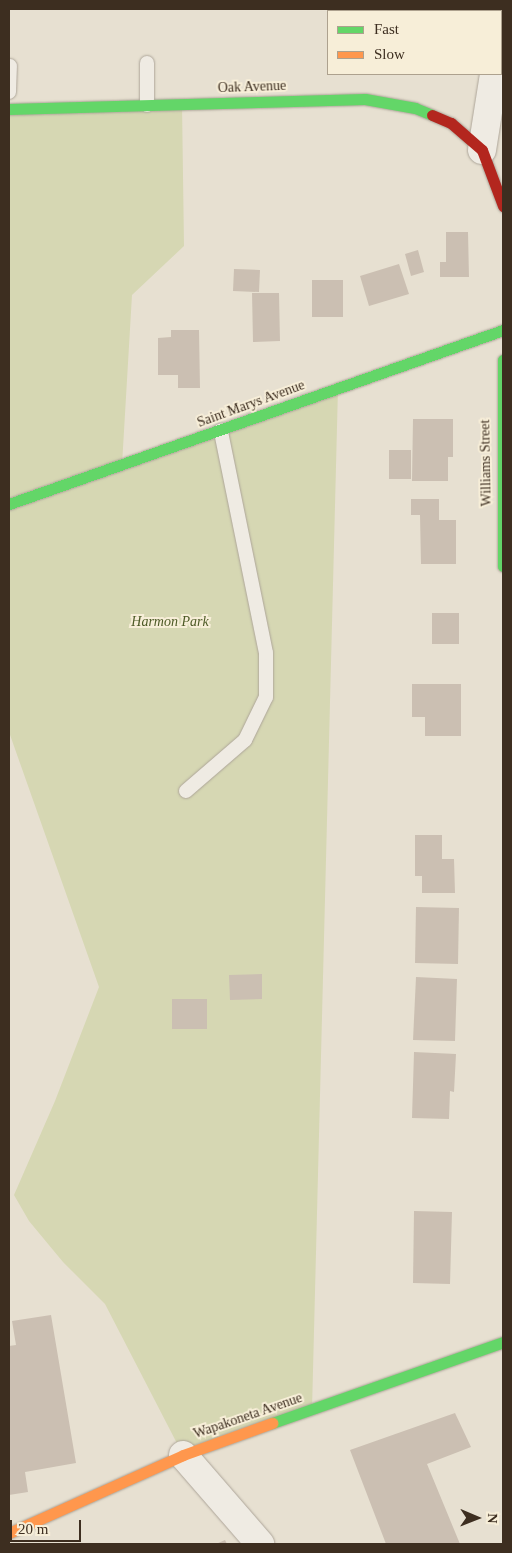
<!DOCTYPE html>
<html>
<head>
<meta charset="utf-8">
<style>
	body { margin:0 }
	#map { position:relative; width:512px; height:1553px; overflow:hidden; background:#e7e0d1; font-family:Georgia,serif }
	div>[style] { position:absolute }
	.green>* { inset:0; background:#d6d7b3 }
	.building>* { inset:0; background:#cbbfb2 }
	.roads { filter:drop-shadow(0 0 1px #ada599) drop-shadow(0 0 1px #ada599) }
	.lane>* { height:14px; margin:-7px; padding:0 7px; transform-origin:7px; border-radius:7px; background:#efebe3 }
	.street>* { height:28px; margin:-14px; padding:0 14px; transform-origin:14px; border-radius:14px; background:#efebe3 }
	.fast>* { height:11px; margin:-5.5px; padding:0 5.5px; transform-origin:5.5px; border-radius:5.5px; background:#63d668 }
	.slow>* { height:11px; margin:-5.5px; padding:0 5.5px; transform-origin:5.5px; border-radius:5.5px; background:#ff974d }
	.jam>* { height:11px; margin:-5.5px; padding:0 5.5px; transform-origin:5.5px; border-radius:5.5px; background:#b3261e }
	span { translate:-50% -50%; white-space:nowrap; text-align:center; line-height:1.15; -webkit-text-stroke:4px #f7eed8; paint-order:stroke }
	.street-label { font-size:14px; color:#3d2e20 }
	.park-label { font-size:14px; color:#4d5a26; font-style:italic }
	.frame { position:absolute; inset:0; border:10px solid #3d2e20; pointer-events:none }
	.legend { position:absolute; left:327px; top:10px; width:175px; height:65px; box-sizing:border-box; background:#f7eed8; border:1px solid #ada18e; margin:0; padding:6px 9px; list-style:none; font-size:15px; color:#3d2e20 }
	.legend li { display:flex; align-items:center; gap:10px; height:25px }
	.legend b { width:25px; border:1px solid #ada18e }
	.north { position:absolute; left:452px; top:1493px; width:50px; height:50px; -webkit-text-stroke:4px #f7eed8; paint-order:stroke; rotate:91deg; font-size:14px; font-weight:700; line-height:20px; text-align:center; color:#3d2e20 }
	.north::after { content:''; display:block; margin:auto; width:18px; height:22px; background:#3d2e20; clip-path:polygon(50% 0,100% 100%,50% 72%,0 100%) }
	.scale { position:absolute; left:10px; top:1520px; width:71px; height:22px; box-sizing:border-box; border:2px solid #3d2e20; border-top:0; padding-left:6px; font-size:15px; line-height:18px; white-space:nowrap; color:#3d2e20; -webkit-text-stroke:4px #f7eed8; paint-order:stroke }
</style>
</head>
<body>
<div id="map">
	<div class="green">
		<i style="clip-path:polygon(182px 104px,184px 246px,132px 295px,122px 465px,338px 388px,312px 1410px,183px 1455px,105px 1304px,63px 1262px,29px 1221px,14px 1195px,55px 1101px,99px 987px,9px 732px,9px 109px)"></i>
	</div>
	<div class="building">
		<i style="clip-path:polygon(446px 232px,468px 232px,469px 277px,440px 277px,440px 262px,446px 262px)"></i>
		<i style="clip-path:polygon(418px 250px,424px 272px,411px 276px,405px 254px)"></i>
		<i style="clip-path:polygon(399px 264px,409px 294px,369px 306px,360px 276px)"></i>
		<i style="clip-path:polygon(234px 269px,260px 270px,259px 292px,233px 291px)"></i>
		<i style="clip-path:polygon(312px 280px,343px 280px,343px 317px,312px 317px)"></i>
		<i style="clip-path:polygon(252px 293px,279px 293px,280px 341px,253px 342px)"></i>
		<i style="clip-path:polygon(171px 330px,199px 330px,200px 388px,178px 388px,178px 375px,158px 375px,158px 338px,171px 337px)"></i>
		<i style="clip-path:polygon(413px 419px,453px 419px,453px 457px,448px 457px,448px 481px,412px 481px)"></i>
		<i style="clip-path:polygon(389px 450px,411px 450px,411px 479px,389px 479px)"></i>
		<i style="clip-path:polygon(411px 499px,439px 499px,439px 520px,456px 520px,456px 564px,421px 564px,420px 515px,411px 515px)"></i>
		<i style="clip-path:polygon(432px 613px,459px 613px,459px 644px,432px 644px)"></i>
		<i style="clip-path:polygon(412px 684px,461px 684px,461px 736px,425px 736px,425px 717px,412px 717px)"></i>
		<i style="clip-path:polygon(415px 835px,442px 835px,442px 859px,454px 859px,455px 893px,422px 893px,422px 876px,415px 876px)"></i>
		<i style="clip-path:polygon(416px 907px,459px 908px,458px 964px,415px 963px)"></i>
		<i style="clip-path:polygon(262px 974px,262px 999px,230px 1000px,229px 975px)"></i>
		<i style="clip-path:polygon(416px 977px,457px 979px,455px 1041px,413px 1040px)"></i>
		<i style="clip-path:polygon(172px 999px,207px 999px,207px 1029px,172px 1029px)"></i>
		<i style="clip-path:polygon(414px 1052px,456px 1054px,454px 1092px,450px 1091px,449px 1119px,412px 1118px)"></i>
		<i style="clip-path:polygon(414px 1211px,452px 1212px,450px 1284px,413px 1283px)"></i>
		<i style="clip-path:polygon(51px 1315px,76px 1463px,25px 1472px,28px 1492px,9px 1495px,9px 1346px,16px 1345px,12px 1321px)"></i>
		<i style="clip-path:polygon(455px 1413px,471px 1447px,427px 1464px,460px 1544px,386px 1544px,350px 1450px)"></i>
		<i style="clip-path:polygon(225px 1540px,227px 1544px,216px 1544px)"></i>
	</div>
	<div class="roads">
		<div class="lane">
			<i style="left:147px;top:63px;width:42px;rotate:90deg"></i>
			<i style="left:9px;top:92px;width:26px;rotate:-88deg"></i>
			<i style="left:186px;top:791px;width:78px;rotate:-40.8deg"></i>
			<i style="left:245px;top:740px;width:48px;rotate:-64deg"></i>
			<i style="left:266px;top:697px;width:44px;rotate:-90deg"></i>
			<i style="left:266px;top:653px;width:227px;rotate:-101.5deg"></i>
		</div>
		<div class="street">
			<i style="left:496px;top:9px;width:2px;rotate:90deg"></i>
			<i style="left:482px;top:150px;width:77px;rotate:-81deg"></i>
			<i style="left:183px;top:1455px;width:118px;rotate:49.1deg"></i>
		</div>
		<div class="fast">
			<i style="left:9px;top:109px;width:356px;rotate:-1.6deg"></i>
			<i style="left:365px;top:99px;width:51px;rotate:10.2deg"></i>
			<i style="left:415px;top:108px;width:18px;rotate:22deg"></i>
			<i style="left:503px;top:360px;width:206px;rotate:90deg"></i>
			<i style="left:9px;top:504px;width:524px;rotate:-19.4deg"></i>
			<i style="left:272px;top:1423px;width:245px;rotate:-19.3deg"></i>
		</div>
		<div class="slow">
			<i style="left:9px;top:1533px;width:191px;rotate:-24.1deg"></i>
			<i style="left:183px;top:1455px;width:95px;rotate:-19.8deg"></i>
		</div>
		<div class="jam">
			<i style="left:432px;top:115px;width:21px;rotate:23deg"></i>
			<i style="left:451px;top:123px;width:41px;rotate:41.1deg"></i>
			<i style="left:482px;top:150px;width:60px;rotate:69.4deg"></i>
		</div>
	</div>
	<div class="street-label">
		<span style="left:252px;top:87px;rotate:-2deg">Oak Avenue</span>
		<span style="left:251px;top:404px;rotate:-20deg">Saint Marys Avenue</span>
		<span style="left:486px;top:463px;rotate:-91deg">Williams Street</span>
		<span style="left:248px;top:1416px;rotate:-19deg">Wapakoneta Avenue</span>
	</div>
	<div class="park-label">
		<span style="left:170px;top:622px">Harmon Park</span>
	</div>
	<div class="frame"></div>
	<ul class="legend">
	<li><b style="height:6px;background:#63d668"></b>Fast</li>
	<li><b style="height:6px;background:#ff974d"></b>Slow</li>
	</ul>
	<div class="north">N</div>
	<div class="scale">20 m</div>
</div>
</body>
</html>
